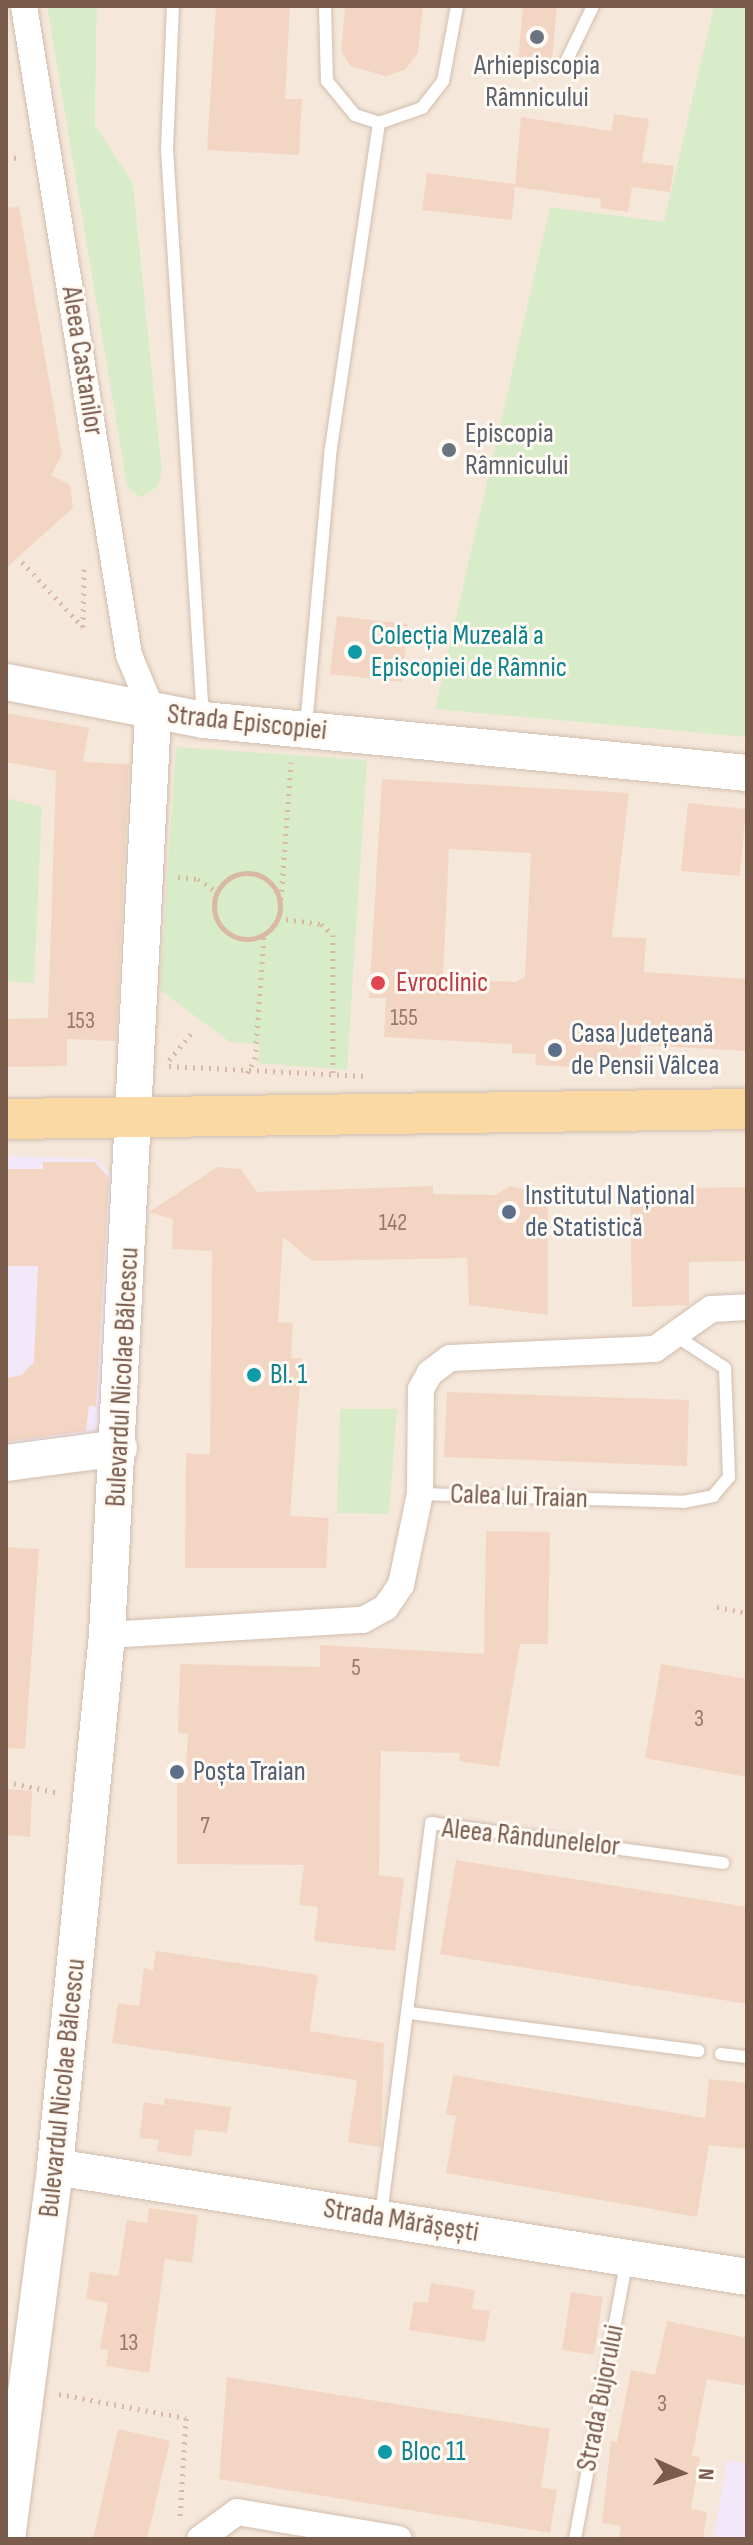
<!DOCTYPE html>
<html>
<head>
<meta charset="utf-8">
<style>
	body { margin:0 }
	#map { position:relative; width:753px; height:2545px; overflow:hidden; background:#fdf6ec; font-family:"Sofia Sans Condensed",sans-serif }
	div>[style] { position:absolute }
	.residential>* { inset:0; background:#f5e8da }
	.education>* { inset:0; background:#f3e8fa }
	.green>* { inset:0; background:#d8ecc9 }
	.building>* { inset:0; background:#f3d5c3 }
	.path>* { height:5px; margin-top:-2.5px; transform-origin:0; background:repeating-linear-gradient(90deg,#d9b8a5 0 2px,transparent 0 8px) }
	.path>.ring { margin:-2.5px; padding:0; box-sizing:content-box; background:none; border:5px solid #d9b8a5; border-radius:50% }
	.roads { filter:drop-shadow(0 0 2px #d1beb0) drop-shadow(0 0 2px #d1beb0) }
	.lane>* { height:12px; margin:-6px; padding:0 6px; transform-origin:6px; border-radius:6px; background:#fff }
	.street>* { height:26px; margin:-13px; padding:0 13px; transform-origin:13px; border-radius:13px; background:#fff }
	.secondary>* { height:36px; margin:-18px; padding:0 18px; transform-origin:18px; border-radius:18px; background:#fff }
	.primary>* { height:40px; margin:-20px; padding:0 20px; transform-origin:20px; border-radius:20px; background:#fbd9a5 }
	.dots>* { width:22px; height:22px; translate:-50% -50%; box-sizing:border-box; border:4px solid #fffaf3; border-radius:50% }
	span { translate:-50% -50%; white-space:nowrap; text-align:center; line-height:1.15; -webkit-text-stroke:6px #fffaf3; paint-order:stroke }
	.number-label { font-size:24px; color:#987a6a }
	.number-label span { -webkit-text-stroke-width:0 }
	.worship-label { font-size:28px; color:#5b616d }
	.left { translate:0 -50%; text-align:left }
	.street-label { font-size:28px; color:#7a5c4d }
	.culture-label { font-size:28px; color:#0d838f }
	.health-label { font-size:28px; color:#be3a42 }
	.service-label { font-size:28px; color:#4e5e75 }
	.frame { position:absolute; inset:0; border:8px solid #7a5c4d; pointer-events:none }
	.north { position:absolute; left:641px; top:2433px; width:80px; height:80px; -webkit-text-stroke:6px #fffaf3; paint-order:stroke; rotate:93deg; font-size:22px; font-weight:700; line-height:32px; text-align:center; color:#7a5c4d }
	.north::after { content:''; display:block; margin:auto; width:28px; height:36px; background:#7a5c4d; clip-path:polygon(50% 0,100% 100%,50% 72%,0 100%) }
</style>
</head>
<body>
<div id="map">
	<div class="residential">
		<i style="clip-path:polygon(6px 6px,47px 6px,127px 487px,141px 498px,158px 486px,160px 448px,133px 183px,95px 125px,97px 6px,747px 6px,747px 2539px,6px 2539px)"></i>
	</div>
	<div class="education">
		<i style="clip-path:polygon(6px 1156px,96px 1159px,117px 1182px,100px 1425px,87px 1441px,6px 1453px)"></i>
		<i style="clip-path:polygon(727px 2460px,747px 2464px,747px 2539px,714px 2539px)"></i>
	</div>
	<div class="green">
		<i style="clip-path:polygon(47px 6px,97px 6px,95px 125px,133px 183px,162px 470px,158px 486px,141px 498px,127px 487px)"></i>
		<i style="clip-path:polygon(714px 6px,747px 6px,747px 737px,435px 709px,550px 207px,664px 222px)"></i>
		<i style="clip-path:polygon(176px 747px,367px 760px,347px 1070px,258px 1063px,259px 1044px,230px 1042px,160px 990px)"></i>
		<i style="clip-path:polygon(6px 798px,42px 807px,34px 983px,6px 981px)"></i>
		<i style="clip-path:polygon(340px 1409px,397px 1409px,389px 1514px,337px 1513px)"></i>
	</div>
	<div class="building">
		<i style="clip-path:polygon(216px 6px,290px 6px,285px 99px,302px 99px,299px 155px,207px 150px)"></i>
		<i style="clip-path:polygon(345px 6px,423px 6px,418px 53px,405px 70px,386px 76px,350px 66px,341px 50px)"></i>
		<i style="clip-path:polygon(523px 6px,557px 6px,552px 60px,531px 74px,518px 62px)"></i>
		<i style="clip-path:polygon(614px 114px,649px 119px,642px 162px,674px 166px,670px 192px,632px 187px,628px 212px,600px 208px,601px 199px,515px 187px,512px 220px,422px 210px,427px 173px,515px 184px,521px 117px,611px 131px)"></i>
		<i style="clip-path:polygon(19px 207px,62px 455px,51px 475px,70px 485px,73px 508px,6px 568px,6px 208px)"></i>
		<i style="clip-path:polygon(337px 616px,408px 624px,402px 682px,330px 674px)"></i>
		<i style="clip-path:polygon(6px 713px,89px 728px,83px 762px,129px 764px,116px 1041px,67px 1039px,67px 1066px,6px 1067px,6px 1019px,48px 1018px,56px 771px,6px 762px)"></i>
		<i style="clip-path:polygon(evenodd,382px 779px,629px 793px,612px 937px,646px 938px,644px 972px,747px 979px,747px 1051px,641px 1045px,640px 1064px,572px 1061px,572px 1067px,535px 1065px,536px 1054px,512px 1053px,512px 1044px,384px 1037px,386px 998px,369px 998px,382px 779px,449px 849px,531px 853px,525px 977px,516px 982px,443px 978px,449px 849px)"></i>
		<i style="clip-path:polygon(688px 803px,746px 809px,740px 876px,681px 871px)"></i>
		<i style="clip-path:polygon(43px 1162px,95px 1162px,109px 1178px,96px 1406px,89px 1406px,86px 1431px,6px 1442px,6px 1378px,22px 1375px,34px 1362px,38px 1266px,6px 1266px,6px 1169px,43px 1169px)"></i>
		<i style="clip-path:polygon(217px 1167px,241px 1169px,257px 1192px,433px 1186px,433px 1194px,496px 1195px,510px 1186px,548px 1195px,548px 1315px,469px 1305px,467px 1258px,312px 1261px,283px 1237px,278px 1322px,293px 1323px,291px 1358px,302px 1358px,290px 1516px,329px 1518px,326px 1568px,185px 1568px,186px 1453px,210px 1455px,212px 1251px,172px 1249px,173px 1219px,149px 1212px)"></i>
		<i style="clip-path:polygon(747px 1187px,747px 1261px,689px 1262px,689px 1305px,632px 1307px,630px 1189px)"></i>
		<i style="clip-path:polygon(447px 1392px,689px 1400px,687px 1466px,444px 1457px)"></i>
		<i style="clip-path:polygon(486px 1531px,550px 1532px,548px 1644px,520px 1644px,499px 1767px,459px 1761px,460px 1753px,381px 1751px,379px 1875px,404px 1878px,395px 1951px,314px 1941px,318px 1907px,299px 1905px,304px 1865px,177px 1864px,177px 1783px,185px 1783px,188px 1734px,178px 1733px,180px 1664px,320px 1667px,320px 1645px,484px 1654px)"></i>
		<i style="clip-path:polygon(6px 1547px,39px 1549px,25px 1749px,6px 1748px)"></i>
		<i style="clip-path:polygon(661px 1664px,747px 1679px,747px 1777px,645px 1758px)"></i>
		<i style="clip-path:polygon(6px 1789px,32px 1791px,30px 1837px,6px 1835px)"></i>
		<i style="clip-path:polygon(456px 1860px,747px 1907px,747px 2004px,440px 1954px)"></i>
		<i style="clip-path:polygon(156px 1951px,318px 1975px,310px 2031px,384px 2043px,381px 2147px,348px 2142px,357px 2080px,112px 2043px,118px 2003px,139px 2006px,144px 1968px,153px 1970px)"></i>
		<i style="clip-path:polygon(453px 2075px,705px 2118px,709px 2079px,747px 2083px,747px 2149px,709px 2145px,697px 2217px,446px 2173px,456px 2116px,446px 2114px)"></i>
		<i style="clip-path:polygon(165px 2098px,231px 2107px,227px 2133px,195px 2129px,191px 2157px,157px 2151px,159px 2140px,139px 2138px,144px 2102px,164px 2105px)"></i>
		<i style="clip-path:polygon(149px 2208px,198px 2215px,192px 2263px,165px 2259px,149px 2373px,106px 2366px,108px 2350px,100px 2349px,108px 2303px,86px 2299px,90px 2272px,118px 2276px,127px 2220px,147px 2223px)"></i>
		<i style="clip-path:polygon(431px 2283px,475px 2290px,472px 2309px,490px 2311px,485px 2342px,409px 2330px,414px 2301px,428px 2303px)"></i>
		<i style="clip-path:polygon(571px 2292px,603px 2297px,594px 2355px,562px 2350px)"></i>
		<i style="clip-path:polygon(667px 2321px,747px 2338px,747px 2386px,707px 2379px,692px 2456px,700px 2457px,691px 2509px,707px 2512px,703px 2539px,619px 2539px,621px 2526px,602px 2523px,611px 2441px,617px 2442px,631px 2370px,655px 2375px)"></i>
		<i style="clip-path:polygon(227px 2377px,550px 2429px,541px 2487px,557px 2490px,550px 2533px,219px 2479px)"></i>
		<i style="clip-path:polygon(118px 2429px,170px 2441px,147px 2539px,93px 2539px)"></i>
	</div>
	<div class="path">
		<i style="left:6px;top:159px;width:15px;rotate:-8deg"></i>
		<i style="left:22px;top:562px;width:89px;rotate:46.8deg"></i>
		<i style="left:83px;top:627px;width:58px;rotate:-89deg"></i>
		<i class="ring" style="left:214px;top:873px;width:61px;height:61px"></i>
		<i style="left:178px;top:877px;width:20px;rotate:6deg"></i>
		<i style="left:198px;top:879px;width:23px;rotate:34deg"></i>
		<i style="left:281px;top:899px;width:137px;rotate:-85.8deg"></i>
		<i style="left:278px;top:918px;width:43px;rotate:7.9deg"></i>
		<i style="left:321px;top:924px;width:16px;rotate:43deg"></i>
		<i style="left:333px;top:935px;width:140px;rotate:90deg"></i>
		<i style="left:169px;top:1060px;width:34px;rotate:-50deg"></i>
		<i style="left:169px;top:1066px;width:197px;rotate:2.9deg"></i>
		<i style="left:247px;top:1073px;width:16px;rotate:-60deg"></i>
		<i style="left:255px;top:1059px;width:124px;rotate:-85.8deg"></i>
		<i style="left:717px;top:1607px;width:31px;rotate:11deg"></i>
		<i style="left:6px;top:1782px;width:55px;rotate:11.5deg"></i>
		<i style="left:59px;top:2394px;width:129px;rotate:10.7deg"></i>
		<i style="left:186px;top:2418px;width:102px;rotate:93.4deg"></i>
	</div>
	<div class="roads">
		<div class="lane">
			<i style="left:173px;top:6px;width:143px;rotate:92.4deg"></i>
			<i style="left:167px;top:149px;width:570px;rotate:86.38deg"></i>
			<i style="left:325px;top:6px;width:75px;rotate:88.5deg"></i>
			<i style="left:327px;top:81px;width:44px;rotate:50.5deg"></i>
			<i style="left:355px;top:115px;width:25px;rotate:18deg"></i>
			<i style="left:564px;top:66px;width:67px;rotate:-64.2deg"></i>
			<i style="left:306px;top:726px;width:279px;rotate:-84.9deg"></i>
			<i style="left:331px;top:448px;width:329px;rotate:-81.6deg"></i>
			<i style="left:379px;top:123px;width:46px;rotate:-19.2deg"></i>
			<i style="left:422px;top:108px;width:34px;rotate:-52deg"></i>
			<i style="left:443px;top:81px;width:76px;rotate:-79.4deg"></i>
			<i style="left:420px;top:1494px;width:263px;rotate:1.7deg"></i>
			<i style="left:683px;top:1502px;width:31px;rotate:-11deg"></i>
			<i style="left:713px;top:1496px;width:25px;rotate:-50deg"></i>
			<i style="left:729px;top:1477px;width:109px;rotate:-92.1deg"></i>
			<i style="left:725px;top:1368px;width:55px;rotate:-146.9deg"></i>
			<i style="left:410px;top:2013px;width:291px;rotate:7.5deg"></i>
			<i style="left:721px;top:2054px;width:26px;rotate:7deg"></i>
			<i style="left:381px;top:2215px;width:395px;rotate:-82.7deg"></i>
			<i style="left:431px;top:1823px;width:295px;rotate:7.8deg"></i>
			<i style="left:575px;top:2539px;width:281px;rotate:-79.5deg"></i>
		</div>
		<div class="street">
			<i style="left:24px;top:6px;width:657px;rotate:80.81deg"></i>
			<i style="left:129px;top:655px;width:63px;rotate:67.5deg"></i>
			<i style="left:107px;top:1635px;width:256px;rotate:-3.4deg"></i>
			<i style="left:363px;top:1620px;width:26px;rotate:-29deg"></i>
			<i style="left:386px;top:1607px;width:27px;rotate:-56deg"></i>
			<i style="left:401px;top:1585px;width:93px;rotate:-78.2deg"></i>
			<i style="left:420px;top:1494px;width:105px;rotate:-89.5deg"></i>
			<i style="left:421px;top:1389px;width:18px;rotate:-61deg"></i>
			<i style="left:430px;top:1373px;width:25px;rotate:-37deg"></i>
			<i style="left:450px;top:1358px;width:205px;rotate:-2.5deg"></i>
			<i style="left:655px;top:1349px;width:69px;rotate:-35.5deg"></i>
			<i style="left:711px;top:1309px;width:36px;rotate:-3deg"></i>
			<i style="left:200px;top:2539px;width:46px;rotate:-36.1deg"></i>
			<i style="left:237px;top:2512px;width:164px;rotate:9.5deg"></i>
		</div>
		<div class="secondary">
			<i style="left:6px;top:682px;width:202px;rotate:10.9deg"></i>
			<i style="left:204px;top:720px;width:546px;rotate:5.57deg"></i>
			<i style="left:6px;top:1463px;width:114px;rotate:-7.6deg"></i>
			<i style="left:55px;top:2167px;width:701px;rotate:9.03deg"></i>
			<i style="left:7px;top:2539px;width:375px;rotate:-82.6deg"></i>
			<i style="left:55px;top:2167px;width:535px;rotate:-84.42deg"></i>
			<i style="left:107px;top:1635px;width:923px;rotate:-87.14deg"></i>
		</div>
		<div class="primary">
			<i style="left:6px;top:1119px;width:741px;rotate:-0.77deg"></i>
		</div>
	</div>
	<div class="dots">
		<i style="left:537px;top:37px;background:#6b7280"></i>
		<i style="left:449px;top:450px;background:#6b7280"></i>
		<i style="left:355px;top:652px;background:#0f9aa8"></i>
		<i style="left:378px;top:983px;background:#e0444e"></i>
		<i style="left:555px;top:1050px;background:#5c6f8a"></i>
		<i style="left:509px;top:1212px;background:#5c6f8a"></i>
		<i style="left:254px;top:1375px;background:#0f9aa8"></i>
		<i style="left:177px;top:1772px;background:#5c6f8a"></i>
		<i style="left:385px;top:2452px;background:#0f9aa8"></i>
	</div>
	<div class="number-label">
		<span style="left:404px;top:1018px">155</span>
		<span style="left:81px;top:1021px">153</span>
		<span style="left:393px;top:1223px">142</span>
		<span style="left:356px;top:1668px">5</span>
		<span style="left:699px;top:1719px">3</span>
		<span style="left:205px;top:1826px">7</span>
		<span style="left:129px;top:2343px">13</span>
		<span style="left:662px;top:2404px">3</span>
	</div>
	<div class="worship-label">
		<span style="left:537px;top:82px">Arhiepiscopia<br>Râmnicului</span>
		<span class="left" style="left:465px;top:450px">Episcopia<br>Râmnicului</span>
	</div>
	<div class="street-label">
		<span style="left:82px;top:361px;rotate:81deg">Aleea Castanilor</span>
		<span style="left:247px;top:723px;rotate:6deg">Strada Episcopiei</span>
		<span style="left:123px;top:1377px;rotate:-87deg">Bulevardul Nicolae Bălcescu</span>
		<span style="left:519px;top:1497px;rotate:2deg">Calea lui Traian</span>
		<span style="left:531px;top:1838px;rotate:6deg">Aleea Rândunelelor</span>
		<span style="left:63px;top:2088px;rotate:-84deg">Bulevardul Nicolae Bălcescu</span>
		<span style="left:401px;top:2221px;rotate:9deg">Strada Mărășești</span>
		<span style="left:601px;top:2398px;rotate:-79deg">Strada Bujorului</span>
	</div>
	<div class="culture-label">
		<span class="left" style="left:371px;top:652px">Colecția Muzeală a<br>Episcopiei de Râmnic</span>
		<span class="left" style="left:270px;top:1375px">Bl. 1</span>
		<span class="left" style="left:401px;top:2452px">Bloc 11</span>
	</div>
	<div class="health-label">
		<span class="left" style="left:396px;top:983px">Evroclinic</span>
	</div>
	<div class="service-label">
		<span class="left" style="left:571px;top:1050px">Casa Județeană<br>de Pensii Vâlcea</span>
		<span class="left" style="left:525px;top:1212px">Institutul Național<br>de Statistică</span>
		<span class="left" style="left:193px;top:1772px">Poșta Traian</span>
	</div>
	<div class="frame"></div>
	<div class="north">N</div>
</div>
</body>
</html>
